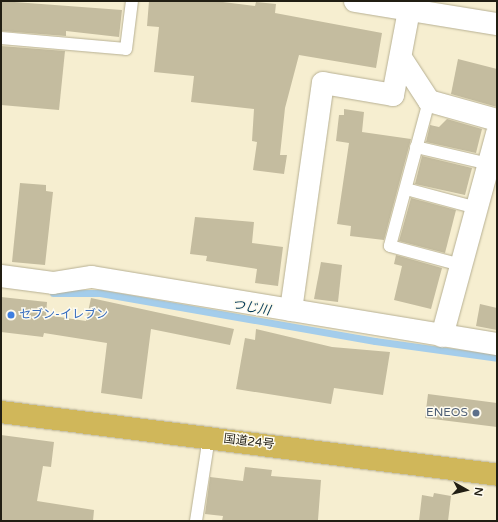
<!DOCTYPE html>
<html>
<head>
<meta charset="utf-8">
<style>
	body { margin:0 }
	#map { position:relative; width:498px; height:522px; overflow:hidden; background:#f6eed0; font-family:"Varela Round","Noto Sans JP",sans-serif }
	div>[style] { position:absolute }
	.stream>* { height:7px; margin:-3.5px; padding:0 3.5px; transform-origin:3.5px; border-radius:3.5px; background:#a4cdeb }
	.building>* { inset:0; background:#c4bc9f }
	.roads { filter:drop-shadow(0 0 1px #b7b093) drop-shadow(0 0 1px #b7b093) }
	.service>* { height:12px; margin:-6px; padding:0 6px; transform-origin:6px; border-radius:6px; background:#fff }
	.minor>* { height:22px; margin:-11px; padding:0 11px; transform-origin:11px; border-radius:11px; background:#fff }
	.trunk>* { height:22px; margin:-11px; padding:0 11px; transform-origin:11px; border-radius:11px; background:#d0b75a }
	.dots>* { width:11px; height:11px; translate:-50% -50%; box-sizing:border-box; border:2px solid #fefbef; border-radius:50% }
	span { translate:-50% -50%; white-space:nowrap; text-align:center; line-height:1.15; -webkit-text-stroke:3px #fefbef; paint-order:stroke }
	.shop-label { font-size:12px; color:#366cbe }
	.left { translate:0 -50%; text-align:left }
	.service-label { font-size:12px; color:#4e5e75 }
	.right { translate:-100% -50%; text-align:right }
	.street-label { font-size:12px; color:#211e13 }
	.water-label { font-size:13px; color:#033956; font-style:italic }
	.frame { position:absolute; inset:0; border:2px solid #211e13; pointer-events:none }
	.north { position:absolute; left:446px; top:470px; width:40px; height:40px; -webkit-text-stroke:3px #fefbef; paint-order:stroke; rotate:98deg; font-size:11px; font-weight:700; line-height:16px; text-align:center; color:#211e13 }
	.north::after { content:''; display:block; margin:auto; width:14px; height:18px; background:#211e13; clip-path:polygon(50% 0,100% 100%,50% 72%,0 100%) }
</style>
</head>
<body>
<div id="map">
	<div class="stream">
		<i style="left:53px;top:293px;width:47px"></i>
		<i style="left:100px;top:293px;width:279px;rotate:9.9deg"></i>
		<i style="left:375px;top:341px;width:123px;rotate:7.9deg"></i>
	</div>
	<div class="building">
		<i style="clip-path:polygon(1px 1px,122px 10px,119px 37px,66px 31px,66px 36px,1px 31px)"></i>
		<i style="clip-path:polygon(149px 1px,215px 1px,255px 6px,256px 2px,276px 4px,275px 13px,382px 33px,376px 68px,299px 55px,285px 108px,280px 155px,287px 155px,284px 174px,253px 170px,257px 142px,252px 141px,254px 109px,191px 102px,194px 76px,154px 72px,159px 27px,147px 26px)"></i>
		<i style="clip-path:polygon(1px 46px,65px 51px,59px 110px,1px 105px)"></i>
		<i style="clip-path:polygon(458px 59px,497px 69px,497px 107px,451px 94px)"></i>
		<i style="clip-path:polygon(344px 109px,364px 112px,362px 132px,411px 139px,384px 240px,350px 236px,351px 226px,337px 224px,349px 143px,336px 141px,339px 115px,344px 115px)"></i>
		<i style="clip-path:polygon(447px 119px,482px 129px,476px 153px,426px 142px,430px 125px,439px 127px)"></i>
		<i style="clip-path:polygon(422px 156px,472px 168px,465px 195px,415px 184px)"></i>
		<i style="clip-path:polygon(20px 183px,46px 185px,46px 191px,53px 192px,45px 265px,12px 262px)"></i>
		<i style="clip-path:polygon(411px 198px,456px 210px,445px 253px,399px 241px)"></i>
		<i style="clip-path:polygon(195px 217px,254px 222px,252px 243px,283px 247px,278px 286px,255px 283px,257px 269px,206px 261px,207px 256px,190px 254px)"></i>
		<i style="clip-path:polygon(396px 255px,442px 268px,431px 309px,394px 300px,402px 266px,394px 264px)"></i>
		<i style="clip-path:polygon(321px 262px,342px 265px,338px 302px,314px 299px)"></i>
		<i style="clip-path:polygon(1px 297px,47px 302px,46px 315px,86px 321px,91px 298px,234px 329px,230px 345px,151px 329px,142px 399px,101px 393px,107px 343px,44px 333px,43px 337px,1px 332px)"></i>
		<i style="clip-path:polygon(480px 304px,497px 308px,497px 330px,476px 326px)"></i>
		<i style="clip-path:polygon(256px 329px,332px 347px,390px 352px,383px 395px,334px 388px,331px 404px,236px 389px,245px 338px,255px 340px)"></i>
		<i style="clip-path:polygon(428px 394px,497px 403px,497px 427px,425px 418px)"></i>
		<i style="clip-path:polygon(1px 435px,54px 442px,51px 467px,43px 466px,37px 501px,94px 510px,93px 521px,1px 521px)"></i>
		<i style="clip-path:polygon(245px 467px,272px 470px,271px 476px,321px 480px,318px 520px,222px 521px,223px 516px,205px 514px,210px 477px,243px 481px)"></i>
		<i style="clip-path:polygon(434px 493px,451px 496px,448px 521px,419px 521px,422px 495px,433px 497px)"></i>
	</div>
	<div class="roads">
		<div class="service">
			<i style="left:1px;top:38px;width:125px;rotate:5deg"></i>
			<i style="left:126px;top:49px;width:48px;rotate:-82.9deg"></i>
			<i style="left:429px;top:101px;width:150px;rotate:105.1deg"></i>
			<i style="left:390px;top:246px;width:73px;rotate:15deg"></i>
			<i style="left:416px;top:147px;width:75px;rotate:13.1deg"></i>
			<i style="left:406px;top:189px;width:73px;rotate:15deg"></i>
			<i style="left:196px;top:521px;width:85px;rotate:-81.2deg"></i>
		</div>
		<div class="minor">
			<i style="left:355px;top:1px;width:144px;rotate:9.2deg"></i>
			<i style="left:401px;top:58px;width:51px;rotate:56.9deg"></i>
			<i style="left:429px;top:101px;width:71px;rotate:15.6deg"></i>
			<i style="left:1px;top:276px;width:52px;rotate:7.7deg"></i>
			<i style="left:53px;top:283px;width:39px;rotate:-9deg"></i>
			<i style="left:92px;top:277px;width:411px;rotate:9.4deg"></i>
			<i style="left:291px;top:310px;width:229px;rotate:-82deg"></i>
			<i style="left:323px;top:83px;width:71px;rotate:9.7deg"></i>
			<i style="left:393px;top:95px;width:86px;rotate:-79.3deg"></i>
			<i style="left:442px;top:336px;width:210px;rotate:-74.8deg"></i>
		</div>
		<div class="trunk">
			<i style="left:1px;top:412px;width:500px;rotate:7.2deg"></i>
		</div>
	</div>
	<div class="dots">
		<i style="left:11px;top:315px;background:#3f7fe0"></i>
		<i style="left:476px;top:413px;background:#5c6f8a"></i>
	</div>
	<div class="shop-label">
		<span class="left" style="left:19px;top:315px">セブン-イレブン</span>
	</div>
	<div class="service-label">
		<span class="right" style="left:468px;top:413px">ENEOS</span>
	</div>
	<div class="street-label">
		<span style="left:249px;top:442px;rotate:7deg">国道24号</span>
	</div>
	<div class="water-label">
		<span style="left:251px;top:308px;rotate:10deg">つじ川</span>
	</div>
	<div class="frame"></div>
	<div class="north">N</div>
</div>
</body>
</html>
